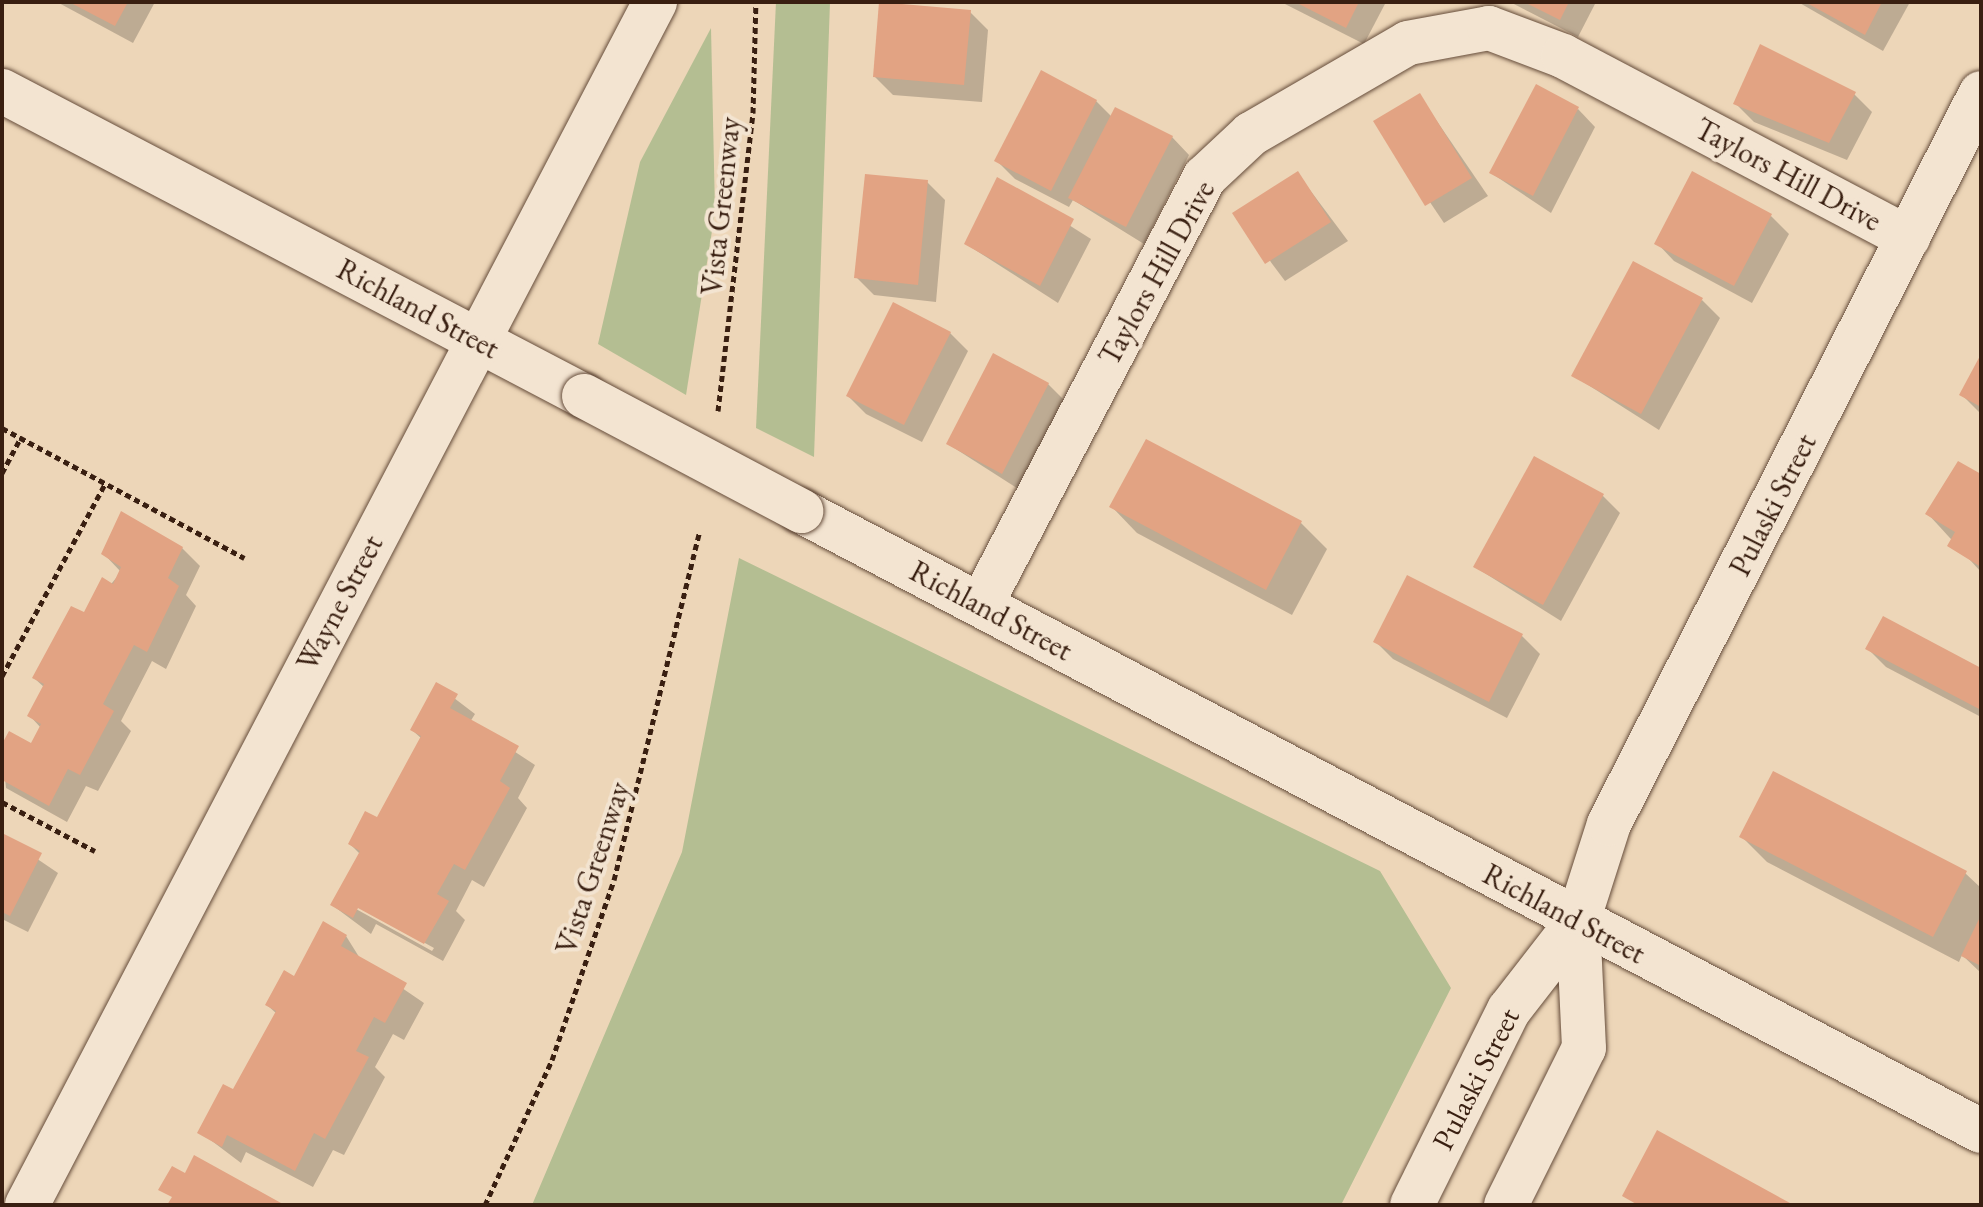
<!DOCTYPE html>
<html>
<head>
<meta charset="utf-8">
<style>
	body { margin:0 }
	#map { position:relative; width:1983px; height:1207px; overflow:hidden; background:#edd6b8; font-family:"EB Garamond",serif }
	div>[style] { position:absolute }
	.green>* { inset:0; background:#b4be92 }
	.shadow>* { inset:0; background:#0003 }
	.building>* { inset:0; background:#e2a383 }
	.path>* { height:5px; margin-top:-2.5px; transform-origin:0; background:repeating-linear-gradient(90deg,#391f11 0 6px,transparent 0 10px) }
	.roads { filter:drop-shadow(0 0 2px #664d3b) drop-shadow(0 0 2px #664d3b) }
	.minor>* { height:44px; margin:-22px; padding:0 22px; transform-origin:22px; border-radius:22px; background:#f3e4d1 }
	.bridges { filter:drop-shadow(0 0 2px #664d3b) drop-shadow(0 0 2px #664d3b) }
	.minor-bridge>* { height:44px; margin:-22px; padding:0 22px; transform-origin:22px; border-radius:22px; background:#f3e4d1 }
	span { translate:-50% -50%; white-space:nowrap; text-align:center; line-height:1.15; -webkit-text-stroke:8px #f3e4d1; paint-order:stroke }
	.street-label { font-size:30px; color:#391f11 }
	.frame { position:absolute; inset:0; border:4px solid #391f11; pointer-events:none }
</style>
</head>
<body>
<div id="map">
	<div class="green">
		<i style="clip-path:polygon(776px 2px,830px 2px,814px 457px,756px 428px)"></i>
		<i style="clip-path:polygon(711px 28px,715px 212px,686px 395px,598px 344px,640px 162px)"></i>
		<i style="clip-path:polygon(739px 558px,1380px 871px,1451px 988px,1341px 1205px,532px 1205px,682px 852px)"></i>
	</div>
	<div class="shadow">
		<i style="clip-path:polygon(57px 2px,155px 2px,133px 43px)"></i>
		<i style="clip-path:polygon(1281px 2px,1386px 2px,1364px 44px)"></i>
		<i style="clip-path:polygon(1510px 2px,1596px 2px,1578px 37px)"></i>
		<i style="clip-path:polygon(1798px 2px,1910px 2px,1883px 51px)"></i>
		<i style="clip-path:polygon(970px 12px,988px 30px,982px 102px,893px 95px,875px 77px)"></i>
		<i style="clip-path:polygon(1854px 94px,1872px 112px,1847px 160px,1754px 122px,1736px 104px)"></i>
		<i style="clip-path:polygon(1419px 95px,1488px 196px,1444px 223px,1376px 122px)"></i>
		<i style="clip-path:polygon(1096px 101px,1112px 117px,1172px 137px,1189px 155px,1144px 244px,1073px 200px,1069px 207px,1015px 179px,997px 161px)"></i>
		<i style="clip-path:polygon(1578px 109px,1595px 127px,1551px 213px,1491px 173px)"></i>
		<i style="clip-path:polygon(1298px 174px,1348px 241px,1285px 281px,1235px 214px)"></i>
		<i style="clip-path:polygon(998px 180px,1091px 239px,1058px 303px,966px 244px)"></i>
		<i style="clip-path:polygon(927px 182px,945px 200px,936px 302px,874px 295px,856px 277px)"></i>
		<i style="clip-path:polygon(1771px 216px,1789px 234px,1752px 303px,1674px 261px,1657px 243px)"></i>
		<i style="clip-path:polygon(1702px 300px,1720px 318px,1659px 430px,1574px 376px)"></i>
		<i style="clip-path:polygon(950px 333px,968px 351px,922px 442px,866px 414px,848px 396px)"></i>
		<i style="clip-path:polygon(1981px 358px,1981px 414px,1961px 394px)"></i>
		<i style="clip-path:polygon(1048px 384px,1066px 402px,1020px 490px,948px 444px)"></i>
		<i style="clip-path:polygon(1981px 477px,1981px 572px,1928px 514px)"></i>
		<i style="clip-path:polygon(1602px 495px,1620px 513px,1561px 621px,1475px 567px)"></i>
		<i style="clip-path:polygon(1112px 507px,1301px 523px,1327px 549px,1292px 615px,1137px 533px)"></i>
		<i style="clip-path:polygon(182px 548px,200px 566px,186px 595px,196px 606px,166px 669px,152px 661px,121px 721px,131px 731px,98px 791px,86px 786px,67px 822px,6px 788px,2px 748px,32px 745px,41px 728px,30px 716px,45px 688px,34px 678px,121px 572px,103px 553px)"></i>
		<i style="clip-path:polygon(1408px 578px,1522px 636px,1540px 654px,1507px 718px,1393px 659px,1375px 641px)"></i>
		<i style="clip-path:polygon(1868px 649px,1981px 670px,1981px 717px,1886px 667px)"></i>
		<i style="clip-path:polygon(evenodd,437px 685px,475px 714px,470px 722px,535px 765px,518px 798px,527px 808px,484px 887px,472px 880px,456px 911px,465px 920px,443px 961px,376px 924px,371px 934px,332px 905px,360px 854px,350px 844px,378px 820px,422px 739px,412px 730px,437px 685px,356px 905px,434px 948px,432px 951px,356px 909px,356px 905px)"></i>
		<i style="clip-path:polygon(2px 835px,58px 873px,28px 932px,2px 919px)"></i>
		<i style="clip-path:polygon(1742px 837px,1965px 873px,1981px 888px,1981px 973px,1962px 955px,1959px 962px,1767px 862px)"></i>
		<i style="clip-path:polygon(346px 936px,361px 960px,424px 1003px,404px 1040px,393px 1034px,375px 1067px,385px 1077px,344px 1155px,333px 1150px,313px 1187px,246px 1152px,241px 1163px,200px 1132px,234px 1092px,277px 1014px,267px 1005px)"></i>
	</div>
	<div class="building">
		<i style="clip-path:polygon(69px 2px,128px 2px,115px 26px)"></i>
		<i style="clip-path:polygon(879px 2px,971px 10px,964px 85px,873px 77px)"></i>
		<i style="clip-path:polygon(1295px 2px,1359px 2px,1346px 28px)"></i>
		<i style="clip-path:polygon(1524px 2px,1569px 2px,1560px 20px)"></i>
		<i style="clip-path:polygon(1805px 2px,1882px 2px,1865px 35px)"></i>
		<i style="clip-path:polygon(1760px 44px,1856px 92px,1829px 143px,1733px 104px)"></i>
		<i style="clip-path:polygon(1041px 70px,1097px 100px,1051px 191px,994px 161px)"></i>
		<i style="clip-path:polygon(1536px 84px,1579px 107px,1533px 196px,1489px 173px)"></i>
		<i style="clip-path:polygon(1420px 93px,1472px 178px,1425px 206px,1373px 121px)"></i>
		<i style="clip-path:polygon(1115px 107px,1173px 136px,1126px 227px,1068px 198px)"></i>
		<i style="clip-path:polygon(1298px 171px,1331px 222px,1265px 264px,1232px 213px)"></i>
		<i style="clip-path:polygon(1692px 171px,1772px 214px,1734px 286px,1654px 244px)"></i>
		<i style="clip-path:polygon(865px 174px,928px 180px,918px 285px,854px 278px)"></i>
		<i style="clip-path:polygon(997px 177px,1074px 219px,1040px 286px,964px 244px)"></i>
		<i style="clip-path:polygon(1633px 261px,1703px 298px,1641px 414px,1571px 376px)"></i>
		<i style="clip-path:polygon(893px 302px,951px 332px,904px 425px,846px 396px)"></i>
		<i style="clip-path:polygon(993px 353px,1049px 383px,1002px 474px,946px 444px)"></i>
		<i style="clip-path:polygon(1981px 354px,1981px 407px,1959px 395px)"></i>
		<i style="clip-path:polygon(1146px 439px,1302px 521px,1266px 590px,1109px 507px)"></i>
		<i style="clip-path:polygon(1534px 456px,1604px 494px,1543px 605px,1473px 567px)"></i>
		<i style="clip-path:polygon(1958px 461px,1981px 474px,1981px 567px,1947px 546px,1955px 532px,1925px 514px)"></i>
		<i style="clip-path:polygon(121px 511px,183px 547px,168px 578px,179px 586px,147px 652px,134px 645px,103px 704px,114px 711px,80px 775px,68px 769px,49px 806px,2px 780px,2px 744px,9px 731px,31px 743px,41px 724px,27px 716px,44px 684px,32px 678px,71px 606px,84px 612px,102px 577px,113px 584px,121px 567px,101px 554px)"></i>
		<i style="clip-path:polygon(1407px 575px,1523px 634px,1489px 702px,1373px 642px)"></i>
		<i style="clip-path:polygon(1883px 616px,1981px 668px,1981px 710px,1865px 649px)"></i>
		<i style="clip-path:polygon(436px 682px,458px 694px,450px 708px,519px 746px,500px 781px,510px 788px,465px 870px,454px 864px,437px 894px,449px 901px,424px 944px,358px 908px,353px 918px,330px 905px,360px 851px,348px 844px,365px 811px,377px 817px,421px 736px,410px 730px)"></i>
		<i style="clip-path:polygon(1773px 771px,1967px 871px,1933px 937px,1739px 837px)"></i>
		<i style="clip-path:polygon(2px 833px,42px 853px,10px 916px,2px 912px)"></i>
		<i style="clip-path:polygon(1981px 915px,1981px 966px,1961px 956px)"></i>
		<i style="clip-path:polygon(323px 921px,347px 935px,341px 946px,407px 983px,385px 1023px,374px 1017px,356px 1051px,369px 1057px,325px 1139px,314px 1133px,295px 1171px,227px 1135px,222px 1147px,197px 1133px,223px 1084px,233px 1089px,276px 1011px,265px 1005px,284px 970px,294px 976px)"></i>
		<i style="clip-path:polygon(1657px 1130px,1790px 1203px,1789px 1205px,1638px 1205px,1622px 1196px)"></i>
		<i style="clip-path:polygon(194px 1155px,281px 1203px,280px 1205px,167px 1205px,172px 1197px,158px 1190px,172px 1166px,185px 1173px)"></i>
	</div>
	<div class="path">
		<i style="left:718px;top:411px;width:300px;rotate:-83.3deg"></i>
		<i style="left:753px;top:113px;width:111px;rotate:-88.5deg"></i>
		<i style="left:2px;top:428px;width:275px;rotate:28.2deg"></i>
		<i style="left:2px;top:473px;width:40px;rotate:-62deg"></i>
		<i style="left:2px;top:676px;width:218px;rotate:-61.8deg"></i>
		<i style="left:2px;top:802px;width:105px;rotate:27.8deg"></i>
		<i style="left:485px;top:1205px;width:160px;rotate:-65.2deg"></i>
		<i style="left:552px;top:1060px;width:190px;rotate:-71deg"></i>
		<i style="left:614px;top:880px;width:359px;rotate:-76.2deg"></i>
	</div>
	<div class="roads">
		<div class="minor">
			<i style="left:2px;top:91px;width:657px;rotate:27.66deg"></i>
			<i style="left:801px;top:511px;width:1333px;rotate:27.72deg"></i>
			<i style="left:981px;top:605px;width:483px;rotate:-62.4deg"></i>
			<i style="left:1205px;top:177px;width:63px;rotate:-43.1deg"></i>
			<i style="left:1251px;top:134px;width:181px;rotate:-30.1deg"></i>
			<i style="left:1408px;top:43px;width:82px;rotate:-10.5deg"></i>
			<i style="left:1489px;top:28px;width:79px;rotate:20.7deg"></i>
			<i style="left:1563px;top:56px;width:390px;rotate:27.8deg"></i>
			<i style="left:27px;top:1205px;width:1357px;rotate:-62.43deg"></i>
			<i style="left:1412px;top:1205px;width:218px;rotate:-63.6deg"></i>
			<i style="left:1509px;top:1010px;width:113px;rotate:-52.2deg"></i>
			<i style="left:1506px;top:1205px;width:175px;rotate:-63.6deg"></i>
			<i style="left:1584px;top:1048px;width:127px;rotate:-92.7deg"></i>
			<i style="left:1578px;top:921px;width:102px;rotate:-72.3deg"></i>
			<i style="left:1609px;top:824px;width:820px;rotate:-63.03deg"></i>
		</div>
	</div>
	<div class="bridges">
		<div class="minor-bridge">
			<i style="left:584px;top:396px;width:246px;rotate:27.9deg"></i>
		</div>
	</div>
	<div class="street-label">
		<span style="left:1788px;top:175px;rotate:28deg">Taylors Hill Drive</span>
		<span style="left:721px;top:206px;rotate:-84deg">Vista Greenway</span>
		<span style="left:1157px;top:273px;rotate:-61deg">Taylors Hill Drive</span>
		<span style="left:418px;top:309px;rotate:28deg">Richland Street</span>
		<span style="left:1773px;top:505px;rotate:-63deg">Pulaski Street</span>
		<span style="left:340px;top:603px;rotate:-62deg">Wayne Street</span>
		<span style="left:991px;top:611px;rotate:28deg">Richland Street</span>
		<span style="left:593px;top:868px;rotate:-72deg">Vista Greenway</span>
		<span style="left:1564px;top:914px;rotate:28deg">Richland Street</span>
		<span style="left:1476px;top:1079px;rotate:-63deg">Pulaski Street</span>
	</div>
	<div class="frame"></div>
</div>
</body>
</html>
